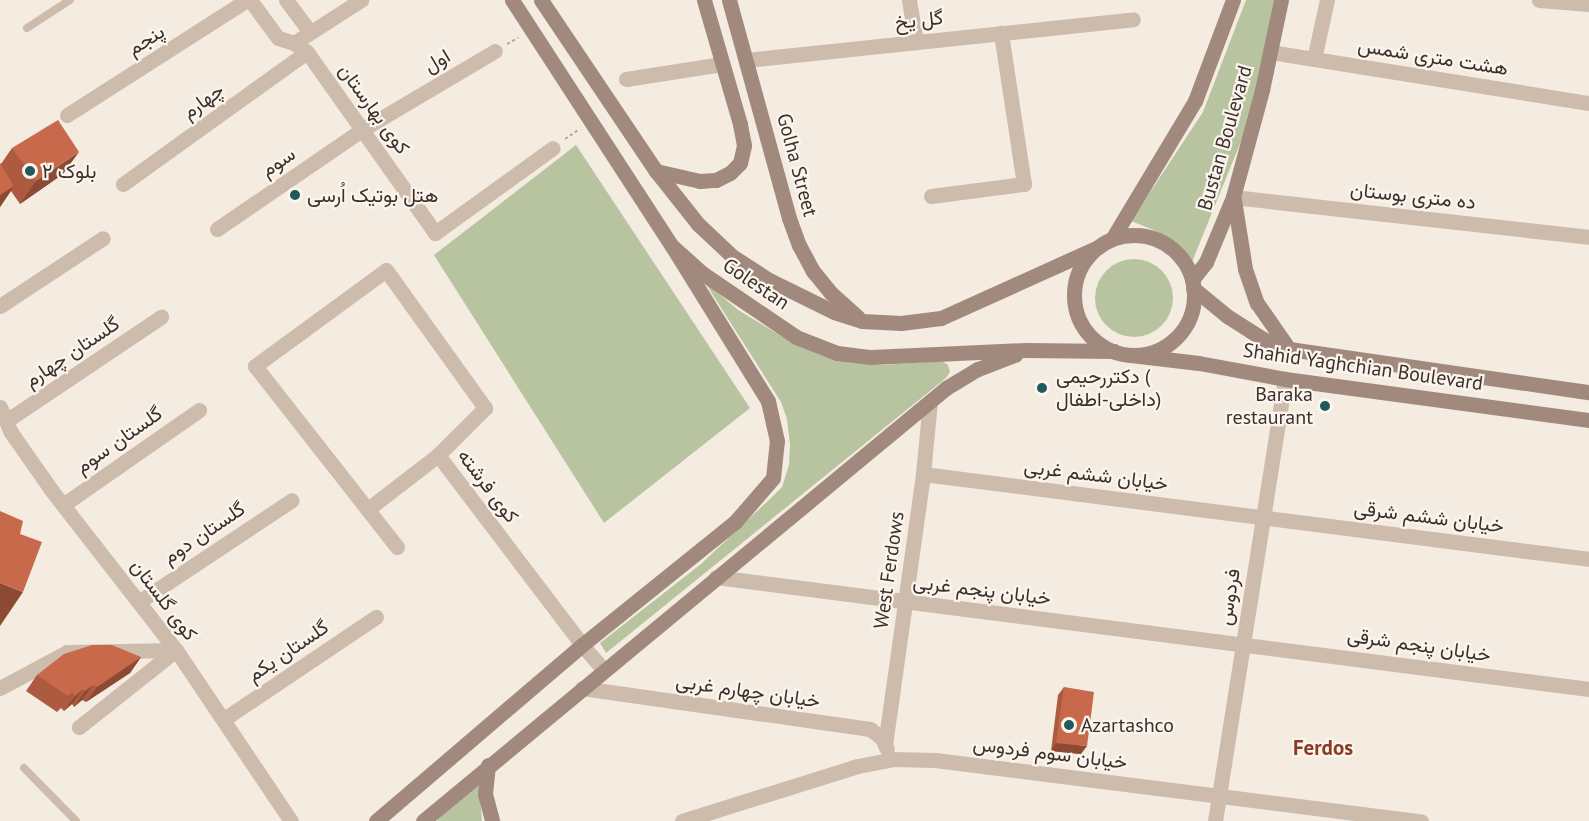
<!DOCTYPE html>
<html>
<head>
<meta charset="utf-8">
<style>
	body { margin:0 }
	#map { position:relative; width:1589px; height:821px; overflow:hidden; background:#f4ebe1; font-family:"PT Sans",Vazirmatn,sans-serif }
	div>[style] { position:absolute }
	.green>* { inset:0; background:#b8c4a0 }
	.round { border-radius:50% }
	.path>* { height:2px; margin-top:-1px; transform-origin:0; background:repeating-linear-gradient(90deg,#b9a596 0 3px,transparent 0 6px) }
	.service>* { height:8px; margin:-4px; padding:0 4px; transform-origin:4px; border-radius:4px; background:#cdbbac }
	.minor>* { height:15px; margin:-7.5px; padding:0 7.5px; transform-origin:7.5px; border-radius:7.5px; background:#cdbbac }
	.tertiary>* { height:15px; margin:-7.5px; padding:0 7.5px; transform-origin:7.5px; border-radius:7.5px; background:#cdbbac }
	.secondary>* { height:15px; margin:-7.5px; padding:0 7.5px; transform-origin:7.5px; border-radius:7.5px; background:#a18a7d }
	.secondary>.ring { margin:-7.5px; padding:0; box-sizing:content-box; background:none; border:15px solid #a18a7d; border-radius:50% }
	.wall>* { inset:0; background:#ac5a40 }
	.shaded-wall>* { inset:0; background:#8c4a34 }
	.building>* { inset:0; background:#c8694b }
	.dots>* { width:16px; height:16px; translate:-50% -50%; box-sizing:border-box; border:3px solid #fbf5ee; border-radius:50% }
	span { translate:-50% -50%; white-space:nowrap; text-align:center; line-height:1.15; -webkit-text-stroke:4.5px #fbf5ee; paint-order:stroke }
	.street-label { font-size:20px; color:#3b302b }
	.poi-label { font-size:20px; color:#3b302b }
	.left { translate:0 -50%; text-align:left }
	.right { translate:-100% -50%; text-align:right }
	.neighbourhood-label { font-size:21px; color:#8c3b22; font-weight:700 }
</style>
</head>
<body>
<div id="map">
	<div class="green">
		<i style="clip-path:polygon(1246px 0,1274px 0,1259px 77px,1244px 134px,1192px 262px,1178px 244px,1156px 231px,1131px 221px,1203px 112px)"></i>
		<i style="clip-path:polygon(576px 145px,750px 408px,604px 523px,434px 255px)"></i>
		<i class="round" style="left:1095px;top:259px;width:78px;height:78px"></i>
		<i style="clip-path:polygon(704px 281px,738px 310px,783px 337px,821px 355px,847px 362px,882px 365px,942px 361px,948px 365px,950px 372px,946px 378px,606px 653px,600px 643px,701px 564px,772px 497px,782px 487px,789px 465px,790px 445px,787px 419px,781px 402px)"></i>
		<i style="clip-path:polygon(479px 784px,482px 821px,437px 821px,443px 814px)"></i>
	</div>
	<div class="path">
		<i style="left:507px;top:44px;width:13px;rotate:-29deg"></i>
		<i style="left:565px;top:139px;width:18px;rotate:-34deg"></i>
	</div>
	<div class="service">
		<i style="left:27px;top:28px;width:51px;rotate:-33.1deg"></i>
		<i style="left:24px;top:768px;width:74px;rotate:45.5deg"></i>
	</div>
	<div class="minor">
		<i style="left:250px;top:0;width:47px;rotate:53.6deg"></i>
		<i style="left:278px;top:38px;width:17px;rotate:17deg"></i>
		<i style="left:294px;top:43px;width:16px;rotate:35deg"></i>
		<i style="left:307px;top:52px;width:222px;rotate:54.7deg"></i>
		<i style="left:435px;top:233px;width:145px;rotate:-35.8deg"></i>
		<i style="left:286px;top:0;width:40px;rotate:53deg"></i>
		<i style="left:909px;top:0;width:43px;rotate:80.5deg"></i>
		<i style="left:1539px;top:0;width:50px;rotate:4.6deg"></i>
		<i style="left:294px;top:43px;width:80px;rotate:-32.7deg"></i>
		<i style="left:1270px;top:52px;width:323px;rotate:9.1deg"></i>
		<i style="left:1314px;top:59px;width:60px;rotate:-77.6deg"></i>
		<i style="left:746px;top:60px;width:389px;rotate:-6deg"></i>
		<i style="left:626px;top:79px;width:97px;rotate:-8.9deg"></i>
		<i style="left:67px;top:115px;width:214px;rotate:-32.6deg"></i>
		<i style="left:123px;top:184px;width:226px;rotate:-35.7deg"></i>
		<i style="left:931px;top:196px;width:94px;rotate:-7.4deg"></i>
		<i style="left:1024px;top:184px;width:153px;rotate:-98.7deg"></i>
		<i style="left:1233px;top:197px;width:358px;rotate:6.4deg"></i>
		<i style="left:217px;top:229px;width:177px;rotate:-34.4deg"></i>
		<i style="left:363px;top:129px;width:153px;rotate:-30.6deg"></i>
		<i style="left:0;top:306px;width:123px;rotate:-33.4deg"></i>
		<i style="left:0;top:407px;width:26px;rotate:67deg"></i>
		<i style="left:10px;top:431px;width:73px;rotate:55deg"></i>
		<i style="left:52px;top:491px;width:202px;rotate:52.1deg"></i>
		<i style="left:176px;top:650px;width:206px;rotate:56.1deg"></i>
		<i style="left:6px;top:421px;width:187px;rotate:-33.9deg"></i>
		<i style="left:923px;top:474px;width:671px;rotate:7.27deg"></i>
		<i style="left:63px;top:505px;width:166px;rotate:-34.9deg"></i>
		<i style="left:368px;top:509px;width:88px;rotate:-37.6deg"></i>
		<i style="left:397px;top:547px;width:230px;rotate:-128.1deg"></i>
		<i style="left:255px;top:366px;width:162px;rotate:-36.2deg"></i>
		<i style="left:386px;top:270px;width:170px;rotate:54.3deg"></i>
		<i style="left:485px;top:408px;width:66px;rotate:135deg"></i>
		<i style="left:438px;top:455px;width:238px;rotate:52.8deg"></i>
		<i style="left:582px;top:645px;width:33px;rotate:49deg"></i>
		<i style="left:716px;top:577px;width:880px;rotate:7.31deg"></i>
		<i style="left:140px;top:601px;width:182px;rotate:-33.6deg"></i>
		<i style="left:0;top:688px;width:76px;rotate:-28.2deg"></i>
		<i style="left:67px;top:652px;width:109px;rotate:-1.1deg"></i>
		<i style="left:176px;top:650px;width:124px;rotate:141.6deg"></i>
		<i style="left:582px;top:688px;width:291px;rotate:8.1deg"></i>
		<i style="left:870px;top:729px;width:15px;rotate:37deg"></i>
		<i style="left:882px;top:738px;width:12px;rotate:66deg"></i>
		<i style="left:224px;top:719px;width:183px;rotate:-33.9deg"></i>
		<i style="left:885px;top:745px;width:274px;rotate:-82deg"></i>
		<i style="left:923px;top:474px;width:73px;rotate:-84.5deg"></i>
	</div>
	<div class="tertiary">
		<i style="left:682px;top:821px;width:184px;rotate:-17.4deg"></i>
		<i style="left:858px;top:766px;width:36px;rotate:-11deg"></i>
		<i style="left:893px;top:759px;width:42px;rotate:1.4deg"></i>
		<i style="left:935px;top:760px;width:490px;rotate:7.2deg"></i>
		<i style="left:1215px;top:821px;width:448px;rotate:-81deg"></i>
	</div>
	<div class="secondary">
		<i style="left:512px;top:0;width:293px;rotate:57deg"></i>
		<i style="left:672px;top:246px;width:40px;rotate:42deg"></i>
		<i style="left:702px;top:273px;width:114px;rotate:34.2deg"></i>
		<i style="left:796px;top:337px;width:44px;rotate:21.3deg"></i>
		<i style="left:837px;top:353px;width:34px;rotate:7deg"></i>
		<i style="left:871px;top:357px;width:155px;rotate:-2.6deg"></i>
		<i style="left:1026px;top:350px;width:88px;rotate:0.7deg"></i>
		<i style="left:541px;top:0;width:206px;rotate:56.1deg"></i>
		<i style="left:656px;top:171px;width:68px;rotate:51.6deg"></i>
		<i style="left:698px;top:224px;width:47px;rotate:43.3deg"></i>
		<i style="left:732px;top:256px;width:44px;rotate:33deg"></i>
		<i style="left:769px;top:280px;width:72px;rotate:26.2deg"></i>
		<i style="left:834px;top:312px;width:29px;rotate:18deg"></i>
		<i style="left:862px;top:321px;width:39px;rotate:3deg"></i>
		<i style="left:901px;top:323px;width:40px;rotate:-7.1deg"></i>
		<i style="left:941px;top:318px;width:170px;rotate:-24.3deg"></i>
		<i style="left:729px;top:0;width:226px;rotate:74.6deg"></i>
		<i style="left:789px;top:218px;width:29px;rotate:70deg"></i>
		<i style="left:799px;top:245px;width:30px;rotate:62deg"></i>
		<i style="left:813px;top:271px;width:28px;rotate:51deg"></i>
		<i style="left:831px;top:293px;width:36px;rotate:42deg"></i>
		<i style="left:656px;top:171px;width:45px;rotate:12.8deg"></i>
		<i style="left:700px;top:181px;width:16px;rotate:-4deg"></i>
		<i style="left:716px;top:180px;width:16px;rotate:-27deg"></i>
		<i style="left:730px;top:173px;width:14px;rotate:-45deg"></i>
		<i style="left:740px;top:163px;width:18px;rotate:-77deg"></i>
		<i style="left:744px;top:145px;width:21px;rotate:-101deg"></i>
		<i style="left:740px;top:124px;width:129px;rotate:-106.2deg"></i>
		<i style="left:1234px;top:200px;width:70px;rotate:80.9deg"></i>
		<i style="left:1245px;top:269px;width:36px;rotate:71deg"></i>
		<i style="left:1257px;top:303px;width:56px;rotate:55.2deg"></i>
		<i class="ring" style="left:1074px;top:235px;width:105px;height:105px"></i>
		<i style="left:1112px;top:239px;width:161px;rotate:-59deg"></i>
		<i style="left:1195px;top:101px;width:108px;rotate:-69.4deg"></i>
		<i style="left:1192px;top:280px;width:23px;rotate:-52deg"></i>
		<i style="left:1206px;top:262px;width:70px;rotate:-67.4deg"></i>
		<i style="left:1233px;top:197px;width:111px;rotate:-74.8deg"></i>
		<i style="left:1262px;top:90px;width:92px;rotate:-78.1deg"></i>
		<i style="left:1193px;top:288px;width:44px;rotate:39.5deg"></i>
		<i style="left:1227px;top:316px;width:43px;rotate:32.6deg"></i>
		<i style="left:1263px;top:339px;width:28px;rotate:21deg"></i>
		<i style="left:1289px;top:349px;width:303px;rotate:8.2deg"></i>
		<i style="left:1131px;top:355px;width:68px;rotate:6.7deg"></i>
		<i style="left:1199px;top:363px;width:87px;rotate:10.5deg"></i>
		<i style="left:1285px;top:379px;width:307px;rotate:7.7deg"></i>
		<i style="left:488px;top:765px;width:29px;rotate:96deg"></i>
		<i style="left:485px;top:794px;width:28px;rotate:75deg"></i>
		<i style="left:376px;top:821px;width:271px;rotate:-40.5deg"></i>
		<i style="left:582px;top:645px;width:196px;rotate:-38.8deg"></i>
		<i style="left:735px;top:522px;width:58px;rotate:-49.2deg"></i>
		<i style="left:773px;top:478px;width:37px;rotate:-84deg"></i>
		<i style="left:777px;top:441px;width:41px;rotate:-102.7deg"></i>
		<i style="left:768px;top:401px;width:182px;rotate:-121.8deg"></i>
		<i style="left:423px;top:821px;width:679px;rotate:-39.62deg"></i>
		<i style="left:946px;top:388px;width:37px;rotate:-31deg"></i>
		<i style="left:978px;top:369px;width:40px;rotate:-21deg"></i>
	</div>
	<div class="wall">
		<i style="clip-path:polygon(12px 148px,63px 174px,20px 204px,11px 191px,0 207px,0 163px,1px 164px)"></i>
		<i style="clip-path:polygon(141px 657px,130px 673px,86px 702px,82px 700px,74px 707px,72px 704px,64px 711px,61px 708px,57px 712px,26px 691px,37px 675px)"></i>
		<i style="clip-path:polygon(1064px 687px,1081px 754px,1051px 751px,1058px 695px)"></i>
	</div>
	<div class="shaded-wall">
		<i style="clip-path:polygon(79px 152px,63px 174px,20px 204px,36px 181px)"></i>
		<i style="clip-path:polygon(14px 186px,0 207px,0 195px)"></i>
		<i style="clip-path:polygon(0 583px,23px 592px,0 626px)"></i>
		<i style="clip-path:polygon(141px 657px,130px 673px,86px 702px,97px 687px)"></i>
		<i style="clip-path:polygon(93px 685px,82px 700px,74px 707px,85px 691px)"></i>
		<i style="clip-path:polygon(83px 689px,72px 704px,64px 711px,75px 696px)"></i>
		<i style="clip-path:polygon(1056px 743px,1087px 746px,1081px 754px,1051px 751px)"></i>
	</div>
	<div class="building">
		<i style="clip-path:polygon(58px 120px,79px 152px,36px 181px,12px 148px)"></i>
		<i style="clip-path:polygon(0 163px,14px 186px,0 195px)"></i>
		<i style="clip-path:polygon(0 511px,23px 521px,20px 534px,42px 542px,23px 592px,0 583px)"></i>
		<i style="clip-path:polygon(92px 645px,112px 645px,141px 657px,97px 687px,93px 685px,85px 691px,83px 689px,75px 696px,72px 692px,68px 696px,37px 675px,64px 654px)"></i>
		<i style="clip-path:polygon(1064px 687px,1094px 692px,1087px 746px,1056px 743px)"></i>
	</div>
	<div class="dots">
		<i style="left:30px;top:171px;background:#1f5a5e"></i>
		<i style="left:295px;top:195px;background:#1f5a5e"></i>
		<i style="left:1042px;top:388px;background:#1f5a5e"></i>
		<i style="left:1325px;top:406px;background:#1f5a5e"></i>
		<i style="left:1069px;top:725px;background:#1f5a5e"></i>
	</div>
	<div class="street-label">
		<span style="left:919px;top:20px;rotate:-6deg">گل یخ</span>
		<span style="left:146px;top:40px;rotate:-32deg">پنجم</span>
		<span style="left:1433px;top:57px;rotate:9deg">هشت متری شمس</span>
		<span style="left:437px;top:61px;rotate:-31deg">اول</span>
		<span style="left:203px;top:101px;rotate:-36deg">چهارم</span>
		<span style="left:374px;top:109px;rotate:54deg">کوی بهارستان</span>
		<span style="left:1225px;top:138px;rotate:-74deg">Bustan Boulevard</span>
		<span style="left:278px;top:162px;rotate:-34deg">سوم</span>
		<span style="left:797px;top:165px;rotate:75deg">Golha Street</span>
		<span style="left:1413px;top:196px;rotate:6deg">ده متری بوستان</span>
		<span style="left:756px;top:284px;rotate:34deg">Golestan</span>
		<span style="left:72px;top:352px;rotate:-34deg">گلستان چهارم</span>
		<span style="left:1363px;top:367px;rotate:8deg">Shahid Yaghchian Boulevard</span>
		<span style="left:119px;top:440px;rotate:-35deg">گلستان سوم</span>
		<span style="left:1096px;top:475px;rotate:7deg">خیابان ششم غربی</span>
		<span style="left:488px;top:486px;rotate:53deg">کوی فرشته</span>
		<span style="left:1429px;top:517px;rotate:7deg">خیابان ششم شرقی</span>
		<span style="left:204px;top:533px;rotate:-34deg">گلستان دوم</span>
		<span style="left:889px;top:570px;rotate:-82deg">West Ferdows</span>
		<span style="left:982px;top:590px;rotate:7deg">خیابان پنجم غربی</span>
		<span style="left:1229px;top:597px;rotate:-81deg">فردوس</span>
		<span style="left:164px;top:600px;rotate:53deg">کوی گلستان</span>
		<span style="left:1419px;top:645px;rotate:8deg">خیابان پنجم شرقی</span>
		<span style="left:288px;top:651px;rotate:-34deg">گلستان یکم</span>
		<span style="left:748px;top:691px;rotate:8deg">خیابان چهارم غربی</span>
		<span style="left:1050px;top:753px;rotate:7deg">خیابان سوم فردوس</span>
	</div>
	<div class="poi-label">
		<span class="left" style="left:42px;top:171px">بلوک ۲</span>
		<span class="left" style="left:307px;top:195px">هتل بوتیک اُرسی</span>
		<span class="left" style="left:1056px;top:388px">دکتررحیمی (<br>داخلی-اطفال)</span>
		<span class="right" style="left:1313px;top:406px">Baraka<br>restaurant</span>
		<span class="left" style="left:1081px;top:725px">Azartashco</span>
	</div>
	<div class="neighbourhood-label">
		<span style="left:1323px;top:748px">Ferdos</span>
	</div>
</div>
</body>
</html>
